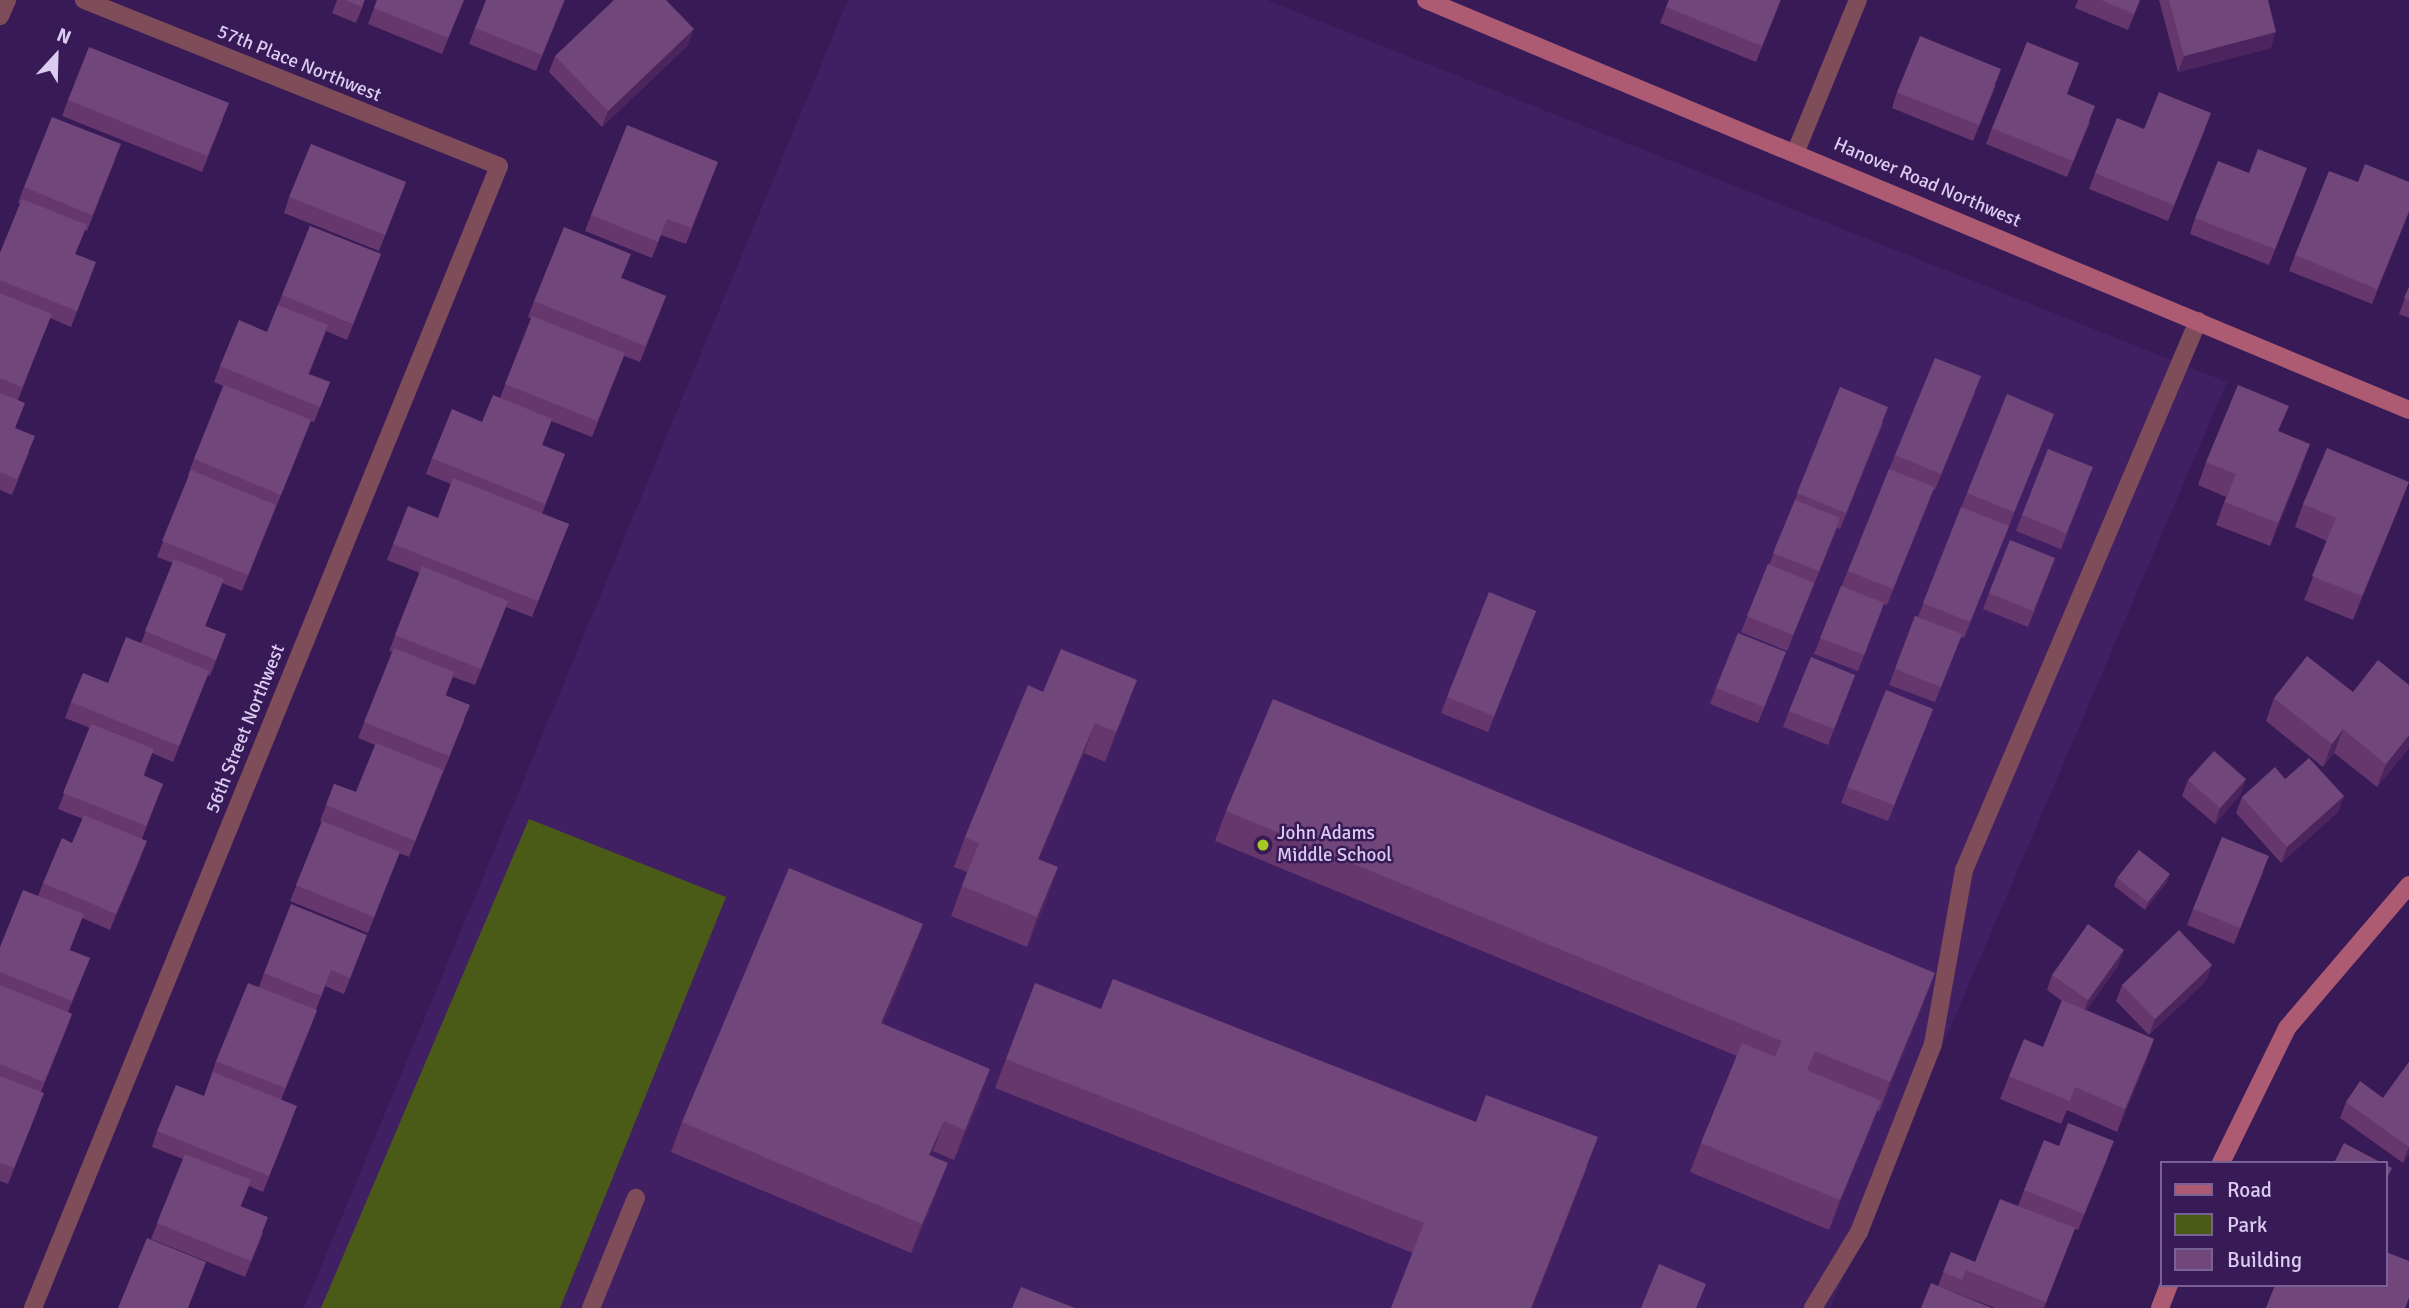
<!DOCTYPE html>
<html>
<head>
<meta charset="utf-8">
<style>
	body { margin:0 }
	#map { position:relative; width:2409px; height:1308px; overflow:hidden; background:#371a56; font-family:Signika,sans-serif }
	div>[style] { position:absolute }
	.built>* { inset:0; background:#402063 }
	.green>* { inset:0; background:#4a5b18 }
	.lane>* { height:18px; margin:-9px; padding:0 9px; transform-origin:9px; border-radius:9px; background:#7f4c5a }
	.street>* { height:18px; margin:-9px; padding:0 9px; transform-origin:9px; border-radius:9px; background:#7f4c5a }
	.secondary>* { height:18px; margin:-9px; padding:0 9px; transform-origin:9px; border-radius:9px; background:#ad5b73 }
	.wall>* { inset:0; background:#65376d }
	.shaded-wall>* { inset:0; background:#4d255e }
	.building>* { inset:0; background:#71477b }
	.dots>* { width:19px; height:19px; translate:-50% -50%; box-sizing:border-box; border:4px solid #371a56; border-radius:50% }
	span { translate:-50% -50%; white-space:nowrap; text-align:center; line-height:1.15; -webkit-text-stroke:5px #371a56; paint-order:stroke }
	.street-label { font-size:19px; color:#daccf1 }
	.poi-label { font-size:19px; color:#daccf1 }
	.left { translate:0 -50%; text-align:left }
	.legend { position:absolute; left:2160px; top:1161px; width:228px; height:126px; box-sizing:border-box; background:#371a56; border:2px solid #786194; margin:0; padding:9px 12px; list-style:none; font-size:21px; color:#daccf1 }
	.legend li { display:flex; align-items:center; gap:14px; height:35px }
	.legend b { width:35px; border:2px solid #786194 }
	.north { position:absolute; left:21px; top:21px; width:70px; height:70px; -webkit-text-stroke:5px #371a56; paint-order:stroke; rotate:22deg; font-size:19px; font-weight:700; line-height:28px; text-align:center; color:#daccf1 }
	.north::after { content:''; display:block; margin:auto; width:24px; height:32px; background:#daccf1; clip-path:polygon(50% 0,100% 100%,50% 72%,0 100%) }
</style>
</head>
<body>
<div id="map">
	<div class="built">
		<i style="clip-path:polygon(848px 0,1267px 0,2227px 382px,1830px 1308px,304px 1308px)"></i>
	</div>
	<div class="green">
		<i style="clip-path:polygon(529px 819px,726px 897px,560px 1308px,321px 1308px)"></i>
	</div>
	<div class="lane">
		<i style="left:591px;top:1308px;width:119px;rotate:-67.8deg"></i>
		<i style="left:1813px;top:1308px;width:89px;rotate:-58.8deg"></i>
		<i style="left:1859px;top:1232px;width:202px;rotate:-68.5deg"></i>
		<i style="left:1933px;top:1044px;width:177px;rotate:-79.9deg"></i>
		<i style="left:1964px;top:870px;width:597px;rotate:-66.91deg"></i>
	</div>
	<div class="street">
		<i style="left:0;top:16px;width:17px;rotate:-66deg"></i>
		<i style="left:1796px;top:151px;width:163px;rotate:-67.7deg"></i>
		<i style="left:33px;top:1308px;width:1233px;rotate:-67.8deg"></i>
		<i style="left:499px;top:166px;width:447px;rotate:-158.2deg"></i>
	</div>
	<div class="secondary">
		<i style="left:1426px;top:0;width:1065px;rotate:22.64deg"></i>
		<i style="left:2221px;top:1163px;width:150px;rotate:-63.9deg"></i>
		<i style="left:2287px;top:1028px;width:188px;rotate:-49.5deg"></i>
		<i style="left:2160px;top:1308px;width:25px;rotate:-69deg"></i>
	</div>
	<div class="wall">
		<i style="clip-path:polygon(337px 0,365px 0,356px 23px,332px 13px)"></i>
		<i style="clip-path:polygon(377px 0,464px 0,442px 54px,368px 24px)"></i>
		<i style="clip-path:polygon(565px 0,536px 71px,469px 44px,475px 28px)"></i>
		<i style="clip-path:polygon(1669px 0,1781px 0,1756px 62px,1660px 23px)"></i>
		<i style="clip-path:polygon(2078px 0,2140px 0,2128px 30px,2075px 8px)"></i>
		<i style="clip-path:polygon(2159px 0,2268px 0,2271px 48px,2178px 72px)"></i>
		<i style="clip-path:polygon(688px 45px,602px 127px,549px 72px,555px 56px)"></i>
		<i style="clip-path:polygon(1996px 85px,1973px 141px,1892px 108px,1897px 92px)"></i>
		<i style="clip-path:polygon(2067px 94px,2090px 122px,2067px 177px,1986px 144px,1992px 128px)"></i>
		<i style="clip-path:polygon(68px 100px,223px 119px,202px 172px,62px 116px)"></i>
		<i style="clip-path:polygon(2144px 129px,2205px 129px,2168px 221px,2089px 189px,2095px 173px)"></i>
		<i style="clip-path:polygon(115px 160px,87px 231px,85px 230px,75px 254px,90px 278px,71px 327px,50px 318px,18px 400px,15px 429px,29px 452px,12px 495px,0 490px,0 253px,20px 204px,18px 203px,24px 187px)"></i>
		<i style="clip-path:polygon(718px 162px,686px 244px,661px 235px,652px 258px,585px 231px,591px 215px)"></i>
		<i style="clip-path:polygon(2249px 173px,2301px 184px,2269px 265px,2190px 234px,2195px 218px)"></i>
		<i style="clip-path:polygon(406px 182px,379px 251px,284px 213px,289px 197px)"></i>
		<i style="clip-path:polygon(2358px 182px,2409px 212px,2372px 304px,2289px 271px,2295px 255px)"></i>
		<i style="clip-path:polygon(310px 226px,381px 254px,347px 340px,326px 331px,309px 374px,330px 382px,314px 422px,311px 421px,242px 591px,222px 583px,205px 626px,226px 634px,210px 676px,208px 675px,173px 762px,152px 753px,144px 776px,163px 784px,142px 839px,141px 857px,110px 930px,82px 918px,70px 950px,90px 958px,68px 1012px,72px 1014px,66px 1030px,41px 1092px,38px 1109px,8px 1184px,0 1181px,0 947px,38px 896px,43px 883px,72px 843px,83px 819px,58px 809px,90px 728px,65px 718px,71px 702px,108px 683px,141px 643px,173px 563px,157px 557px,189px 476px,188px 475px,194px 459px,223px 386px,214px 382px,220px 366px,267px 332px)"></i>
		<i style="clip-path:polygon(622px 278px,666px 296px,660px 312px,640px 362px,624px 356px,592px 437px,551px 421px,542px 445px,565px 454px,542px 514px,569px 524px,532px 617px,506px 607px,475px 685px,453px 677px,446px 695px,464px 721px,409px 857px,399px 853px,368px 933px,290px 901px,322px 822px,320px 821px,334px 784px,356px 792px,375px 745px,358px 738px,392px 652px,389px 651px,420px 573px,387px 560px,393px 544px,438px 518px,451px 484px,426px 474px,432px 458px,482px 422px,500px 398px,531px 319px,528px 317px,534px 301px)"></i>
		<i style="clip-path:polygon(2409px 287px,2409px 318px,2399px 314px)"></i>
		<i style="clip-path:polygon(1840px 387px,1883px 423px,1840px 529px,1837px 528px,1787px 651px,1741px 632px,1768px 564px,1769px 565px)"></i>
		<i style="clip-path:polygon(1975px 392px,1935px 490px,1934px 489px,1887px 605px,1884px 604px,1858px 671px,1814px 654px,1895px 455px)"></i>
		<i style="clip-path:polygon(2054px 414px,1964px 638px,1961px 637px,1935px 702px,1889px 685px,1915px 616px,1918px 617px,1967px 493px)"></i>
		<i style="clip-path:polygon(2279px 431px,2302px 467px,2270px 546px,2216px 525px,2226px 497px,2198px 485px,2206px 462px)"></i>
		<i style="clip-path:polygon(2087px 483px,2061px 549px,2016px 531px,2022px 515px)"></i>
		<i style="clip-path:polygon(2303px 504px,2400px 505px,2353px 620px,2304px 600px,2327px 541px,2295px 527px)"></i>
		<i style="clip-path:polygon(2055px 558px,2028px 627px,1983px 609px,1989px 593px)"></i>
		<i style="clip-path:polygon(1536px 611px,1488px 732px,1441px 713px,1447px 697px)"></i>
		<i style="clip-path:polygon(1780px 668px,1758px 723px,1710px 704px,1716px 688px)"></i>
		<i style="clip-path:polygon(1855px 675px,1828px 745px,1783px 727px,1789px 711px)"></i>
		<i style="clip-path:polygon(2409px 685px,2409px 748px,2377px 787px,2334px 753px,2323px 767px,2266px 721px,2274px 698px,2353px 692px)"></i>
		<i style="clip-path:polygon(1043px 692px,1126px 710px,1105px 762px,1084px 753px,1039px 859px,1048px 897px,1027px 947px,951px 916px,967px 872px,954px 867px,965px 837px)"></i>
		<i style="clip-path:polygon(1933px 709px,1888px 821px,1841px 803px,1847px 787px)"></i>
		<i style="clip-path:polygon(2246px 779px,2240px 795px,2215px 824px,2182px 796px,2188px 780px)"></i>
		<i style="clip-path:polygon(2285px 779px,2344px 796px,2338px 812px,2281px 863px,2236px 813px,2242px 797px)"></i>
		<i style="clip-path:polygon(1226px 811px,1924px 1003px,1879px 1112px,1877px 1111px,1829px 1230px,1690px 1172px,1701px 1143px,1737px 1056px,1215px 841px)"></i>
		<i style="clip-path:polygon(2263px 872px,2234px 944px,2187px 925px,2193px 909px)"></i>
		<i style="clip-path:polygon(2117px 878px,2167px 882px,2145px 910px,2114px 886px)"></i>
		<i style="clip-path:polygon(367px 935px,344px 994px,325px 986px,316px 1010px,317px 1010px,311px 1026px,281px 1100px,291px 1122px,263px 1192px,249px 1186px,241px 1206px,263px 1233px,245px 1277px,151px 1239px,183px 1159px,152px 1147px,157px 1131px,204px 1096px,216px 1061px,259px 987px,264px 973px)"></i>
		<i style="clip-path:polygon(912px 954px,883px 1024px,980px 1099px,954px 1160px,933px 1151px,931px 1155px,937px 1193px,911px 1253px,671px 1152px,682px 1122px)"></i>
		<i style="clip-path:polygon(2212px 965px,2206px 981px,2149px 1035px,2116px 1001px,2122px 985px)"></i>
		<i style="clip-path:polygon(2118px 966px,2086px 1010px,2154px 1039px,2146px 1062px,2117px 1132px,2067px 1110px,2061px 1124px,2000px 1099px,2009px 1076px,2043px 1047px,2062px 1001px,2047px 990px,2052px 975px)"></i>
		<i style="clip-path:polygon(1101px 1009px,1587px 1167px,1532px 1308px,1391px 1308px,1413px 1253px,995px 1088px,1006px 1059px)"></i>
		<i style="clip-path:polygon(2409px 1062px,2409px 1154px,2403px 1163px,2340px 1118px,2346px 1102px,2383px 1098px)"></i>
		<i style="clip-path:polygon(2059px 1146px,2108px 1157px,2078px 1230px,2075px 1229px,2044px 1308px,1995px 1308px,1938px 1286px,1951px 1252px,1975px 1262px,2018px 1206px,2024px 1190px)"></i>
	</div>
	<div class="shaded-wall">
		<i style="clip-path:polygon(694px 29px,688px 45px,602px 127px,608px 111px)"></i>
		<i style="clip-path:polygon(2276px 32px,2271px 48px,2178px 72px,2184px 56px)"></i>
		<i style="clip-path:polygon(2310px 444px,2302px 467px,2270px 546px,2278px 523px)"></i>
		<i style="clip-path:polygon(2409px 482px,2400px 505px,2353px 620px,2362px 596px)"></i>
		<i style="clip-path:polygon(1137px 680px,1126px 710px,1105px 762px,1116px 732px)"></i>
		<i style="clip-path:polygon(1095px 723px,1084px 753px,1027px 889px,1038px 859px)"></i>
		<i style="clip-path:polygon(2343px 729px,2334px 753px,2323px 767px,2332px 744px)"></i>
		<i style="clip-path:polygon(2409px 735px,2409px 748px,2377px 787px,2386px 764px)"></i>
		<i style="clip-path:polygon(2246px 779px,2240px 795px,2215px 824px,2220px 808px)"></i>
		<i style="clip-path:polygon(2344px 796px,2338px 812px,2281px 863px,2287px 847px)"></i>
		<i style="clip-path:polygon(147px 841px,141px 857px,110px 930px,116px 914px)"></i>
		<i style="clip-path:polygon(1058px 867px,1048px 897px,1027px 947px,1037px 917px)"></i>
		<i style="clip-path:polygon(2170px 874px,2167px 882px,2145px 910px,2148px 902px)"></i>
		<i style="clip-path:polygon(923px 924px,912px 954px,871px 1053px,881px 1023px)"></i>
		<i style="clip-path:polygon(2124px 950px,2118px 966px,2083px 1016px,2088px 1000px)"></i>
		<i style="clip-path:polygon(2212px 965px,2206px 981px,2149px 1035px,2155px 1019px)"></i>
		<i style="clip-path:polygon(1935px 973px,1924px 1003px,1879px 1112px,1890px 1082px)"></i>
		<i style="clip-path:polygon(2154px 1039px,2146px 1062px,2117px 1132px,2125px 1109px)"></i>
		<i style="clip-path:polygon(990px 1069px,980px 1099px,954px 1160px,965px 1130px)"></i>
		<i style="clip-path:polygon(1881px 1101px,1870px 1131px,1829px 1230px,1840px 1200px)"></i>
		<i style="clip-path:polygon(944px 1121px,933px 1151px,919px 1185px,929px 1155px)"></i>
		<i style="clip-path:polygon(1598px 1137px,1532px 1308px,1531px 1308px)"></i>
		<i style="clip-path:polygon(2409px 1146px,2409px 1154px,2403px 1163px)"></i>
		<i style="clip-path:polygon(948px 1163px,937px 1193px,911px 1253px,922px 1224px)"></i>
	</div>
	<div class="building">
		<i style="clip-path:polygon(345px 0,364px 0,362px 7px)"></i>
		<i style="clip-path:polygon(377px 0,464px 0,448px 38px,374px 8px)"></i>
		<i style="clip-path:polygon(486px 0,564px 0,542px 55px,475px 28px)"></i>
		<i style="clip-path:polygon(614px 0,666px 0,694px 29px,608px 111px,555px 56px)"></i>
		<i style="clip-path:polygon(1669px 0,1780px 0,1762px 46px,1666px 7px)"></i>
		<i style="clip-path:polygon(2101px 0,2140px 0,2134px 14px)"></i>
		<i style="clip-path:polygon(2169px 0,2268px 0,2276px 32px,2184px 56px)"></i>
		<i style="clip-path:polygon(1920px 36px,2001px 69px,1979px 125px,1897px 92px)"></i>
		<i style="clip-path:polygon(2027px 42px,2079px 63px,2067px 94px,2095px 106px,2073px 161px,1992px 128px)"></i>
		<i style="clip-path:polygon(89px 47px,229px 103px,207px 156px,68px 100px)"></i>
		<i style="clip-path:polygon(2159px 92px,2211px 113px,2174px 205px,2095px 173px,2117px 118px,2144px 129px)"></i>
		<i style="clip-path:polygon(52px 117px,121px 144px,92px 215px,24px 187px)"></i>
		<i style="clip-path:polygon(627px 125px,718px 162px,691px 228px,667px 219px,658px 242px,591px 215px)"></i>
		<i style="clip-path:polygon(311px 144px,406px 182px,385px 235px,289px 197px)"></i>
		<i style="clip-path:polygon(2258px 149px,2307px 168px,2275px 249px,2195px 218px,2218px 161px,2249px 173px)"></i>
		<i style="clip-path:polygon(2365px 164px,2409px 182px,2409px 211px,2377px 289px,2295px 255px,2329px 171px,2358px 182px)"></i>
		<i style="clip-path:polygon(22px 199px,87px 225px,75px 254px,96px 262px,77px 311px,0 280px,0 253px)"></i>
		<i style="clip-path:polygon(310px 226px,381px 254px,353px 324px,282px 295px)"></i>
		<i style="clip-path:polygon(564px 227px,631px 254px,621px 278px,666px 296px,645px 346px,534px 301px)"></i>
		<i style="clip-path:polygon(2409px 287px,2409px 300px,2404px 298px)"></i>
		<i style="clip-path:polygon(0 293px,52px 314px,22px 387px,0 378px)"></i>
		<i style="clip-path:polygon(278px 305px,328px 325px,308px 374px,330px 382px,320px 407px,220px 366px,239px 320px,267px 332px)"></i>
		<i style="clip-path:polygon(532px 316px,625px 353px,597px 421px,505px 384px)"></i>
		<i style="clip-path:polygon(1935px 358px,1981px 376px,1941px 474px,1895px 455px)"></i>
		<i style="clip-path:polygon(224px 385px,311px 420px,281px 495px,194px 459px)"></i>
		<i style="clip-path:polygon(2238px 385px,2289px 406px,2278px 431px,2310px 444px,2278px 523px,2225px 502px,2236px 474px,2206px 462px)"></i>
		<i style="clip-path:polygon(1840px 387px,1888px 407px,1846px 513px,1797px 493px)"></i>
		<i style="clip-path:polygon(0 393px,25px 403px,15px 428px,35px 436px,17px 479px,0 472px)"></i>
		<i style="clip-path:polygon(2007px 394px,2054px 414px,2014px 512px,1967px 493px)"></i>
		<i style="clip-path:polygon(493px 395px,552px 419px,542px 445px,565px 454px,545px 504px,432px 458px,452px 409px,482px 422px)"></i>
		<i style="clip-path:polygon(2327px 448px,2409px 482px,2362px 596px,2312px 576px,2336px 518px,2303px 504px)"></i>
		<i style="clip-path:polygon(2048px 449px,2093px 467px,2066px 533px,2022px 515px)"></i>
		<i style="clip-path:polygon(1889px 469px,1934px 487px,1893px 589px,1848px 571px)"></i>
		<i style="clip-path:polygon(191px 470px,276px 505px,248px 575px,162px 541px)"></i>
		<i style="clip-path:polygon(453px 478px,569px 524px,538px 601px,393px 544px,408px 506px,438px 518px)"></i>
		<i style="clip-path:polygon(1795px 500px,1840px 518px,1819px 571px,1773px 553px)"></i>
		<i style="clip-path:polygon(1961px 507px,2009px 526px,1970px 622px,1923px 603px)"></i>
		<i style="clip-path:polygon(2010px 540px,2055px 558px,2033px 611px,1989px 593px)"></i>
		<i style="clip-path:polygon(174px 559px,224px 579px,205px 626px,226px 634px,216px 660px,145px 631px)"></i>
		<i style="clip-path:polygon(1768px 564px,1814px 583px,1793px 635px,1747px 616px)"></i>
		<i style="clip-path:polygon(422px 566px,508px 601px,481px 669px,395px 635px)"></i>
		<i style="clip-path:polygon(1841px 586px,1884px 603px,1864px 655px,1820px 638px)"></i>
		<i style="clip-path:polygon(1489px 592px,1536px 611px,1494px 716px,1447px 697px)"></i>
		<i style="clip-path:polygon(1915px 616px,1962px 634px,1941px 687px,1895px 669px)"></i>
		<i style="clip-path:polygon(1738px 633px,1786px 652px,1764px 707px,1716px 688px)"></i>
		<i style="clip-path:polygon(126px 637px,209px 671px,179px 746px,71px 702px,83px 673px,108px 683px)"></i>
		<i style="clip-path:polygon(394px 648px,454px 672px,445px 695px,470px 705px,449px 756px,364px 722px)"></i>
		<i style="clip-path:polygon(1061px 649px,1137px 680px,1116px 732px,1095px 723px,1038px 859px,1058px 867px,1037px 917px,962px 886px,979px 843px,965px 837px,1028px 685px,1043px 692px)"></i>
		<i style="clip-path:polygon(2307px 656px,2353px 692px,2378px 660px,2409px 685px,2409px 735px,2386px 764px,2343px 729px,2332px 744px,2274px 698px)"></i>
		<i style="clip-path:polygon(1811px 657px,1855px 675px,1834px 729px,1789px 711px)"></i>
		<i style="clip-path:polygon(1886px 690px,1933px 709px,1894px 805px,1847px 787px)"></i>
		<i style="clip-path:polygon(1273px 699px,1935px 973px,1890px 1082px,1815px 1051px,1807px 1070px,1881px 1101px,1840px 1200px,1701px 1143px,1742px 1043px,1775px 1057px,1782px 1041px,1226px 811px)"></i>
		<i style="clip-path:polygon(91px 724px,154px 749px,143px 775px,163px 784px,146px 826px,63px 793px)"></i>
		<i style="clip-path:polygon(376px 743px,443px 770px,415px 841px,326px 805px,334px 784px,356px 792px)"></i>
		<i style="clip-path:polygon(2214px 751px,2246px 779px,2220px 808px,2188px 780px)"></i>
		<i style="clip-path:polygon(2309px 758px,2344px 796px,2287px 847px,2242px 797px,2275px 767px,2285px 779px)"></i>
		<i style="clip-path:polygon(84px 815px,147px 841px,116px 914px,43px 883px,62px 838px,72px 843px)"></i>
		<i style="clip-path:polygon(322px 821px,400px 852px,374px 917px,296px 885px)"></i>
		<i style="clip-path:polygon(2222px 837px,2269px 856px,2240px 928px,2193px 909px)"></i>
		<i style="clip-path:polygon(2139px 850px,2170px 874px,2148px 902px,2117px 878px)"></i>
		<i style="clip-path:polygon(789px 868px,923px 924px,881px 1023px,990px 1069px,965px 1130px,944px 1121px,929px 1155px,948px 1163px,922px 1224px,682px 1122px)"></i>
		<i style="clip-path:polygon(23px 890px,84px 914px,69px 950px,90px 958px,72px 1001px,0 972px,0 947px)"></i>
		<i style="clip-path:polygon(291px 904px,367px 935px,350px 978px,331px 970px,321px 996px,264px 973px)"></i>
		<i style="clip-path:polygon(2088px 924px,2124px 950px,2088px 1000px,2052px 975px)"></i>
		<i style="clip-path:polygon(2179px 930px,2212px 965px,2155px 1019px,2122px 985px)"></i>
		<i style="clip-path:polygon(1113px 979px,1476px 1122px,1486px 1095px,1598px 1137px,1531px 1308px,1391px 1308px,1424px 1223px,1006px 1059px,1035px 983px,1101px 1009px)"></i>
		<i style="clip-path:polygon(248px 983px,317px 1010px,285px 1088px,216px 1061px)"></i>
		<i style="clip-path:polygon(0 985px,72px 1014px,44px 1082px,0 1064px)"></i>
		<i style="clip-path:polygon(2062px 1000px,2154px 1039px,2125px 1109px,2075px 1087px,2070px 1101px,2009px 1076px,2024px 1039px,2043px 1047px)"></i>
		<i style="clip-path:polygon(2409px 1062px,2409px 1147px,2346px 1102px,2360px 1081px,2383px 1098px)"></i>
		<i style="clip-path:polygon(213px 1072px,297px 1106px,269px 1176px,157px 1131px,176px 1085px,204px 1096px)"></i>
		<i style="clip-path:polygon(0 1076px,44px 1093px,14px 1168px,0 1163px)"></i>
		<i style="clip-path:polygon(2068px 1123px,2114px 1141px,2084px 1214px,2024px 1190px,2044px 1140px,2059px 1146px)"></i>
		<i style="clip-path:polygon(2344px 1143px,2382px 1163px,2334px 1163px)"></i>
		<i style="clip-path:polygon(185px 1154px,251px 1180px,240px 1206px,268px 1217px,251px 1261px,157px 1223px)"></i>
		<i style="clip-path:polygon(2386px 1165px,2392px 1168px,2386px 1180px)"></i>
		<i style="clip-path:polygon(2000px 1199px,2075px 1228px,2046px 1302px,1966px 1270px,1962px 1280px,1943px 1272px,1951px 1252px,1975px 1262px)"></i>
		<i style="clip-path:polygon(147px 1238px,206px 1262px,188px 1308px,118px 1308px)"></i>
		<i style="clip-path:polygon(2386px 1252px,2409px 1261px,2409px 1298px,2405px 1308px,2266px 1308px,2275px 1285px,2386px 1285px)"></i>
		<i style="clip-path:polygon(1659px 1264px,1706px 1284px,1696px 1308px,1641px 1308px)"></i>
		<i style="clip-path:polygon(1931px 1283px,1992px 1308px,1921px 1308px)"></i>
		<i style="clip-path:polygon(1021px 1287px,1075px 1308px,1012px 1308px)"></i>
	</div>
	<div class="dots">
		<i style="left:1263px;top:845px;background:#a4c824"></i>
	</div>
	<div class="street-label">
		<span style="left:299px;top:64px;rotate:22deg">57th Place Northwest</span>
		<span style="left:1927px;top:183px;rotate:23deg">Hanover Road Northwest</span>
		<span style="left:246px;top:729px;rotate:-68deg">56th Street Northwest</span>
	</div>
	<div class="poi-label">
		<span class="left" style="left:1277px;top:845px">John Adams<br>Middle School</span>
	</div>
	<ul class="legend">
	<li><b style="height:9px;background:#ad5b73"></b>Road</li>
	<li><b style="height:19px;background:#4a5b18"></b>Park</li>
	<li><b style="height:19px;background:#71477b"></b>Building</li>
	</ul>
	<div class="north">N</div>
</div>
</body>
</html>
